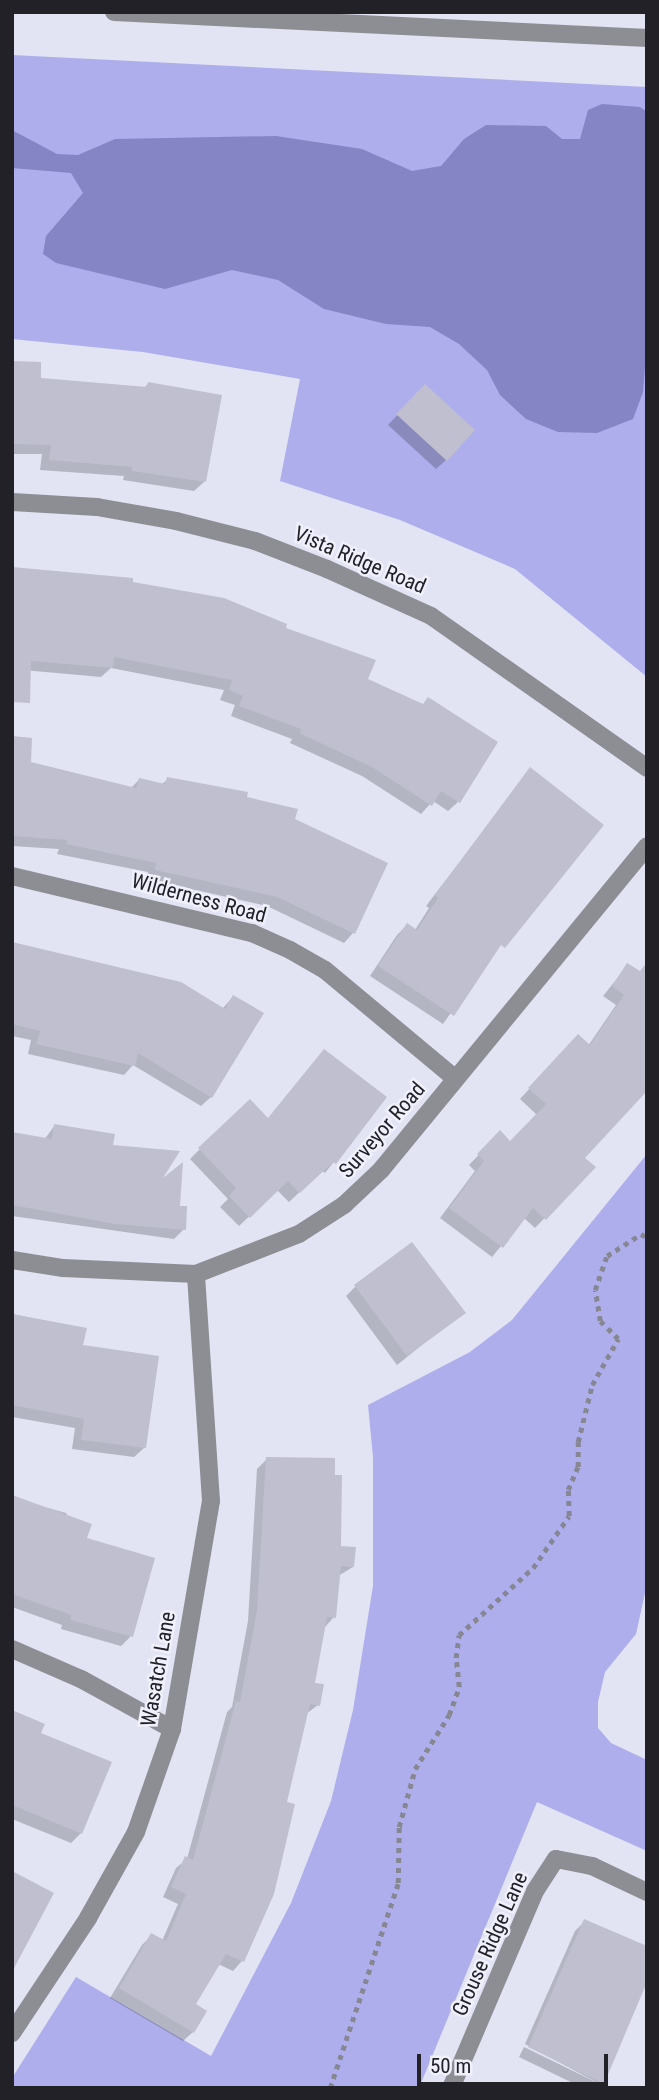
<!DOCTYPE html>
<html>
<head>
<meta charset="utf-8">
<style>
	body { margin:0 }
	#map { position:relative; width:659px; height:2100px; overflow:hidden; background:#e2e3f3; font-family:"Roboto Condensed",sans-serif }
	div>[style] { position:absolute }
	.green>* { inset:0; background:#adaeeb }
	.water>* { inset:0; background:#8585c5 }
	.shadow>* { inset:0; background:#0003 }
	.building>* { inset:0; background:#bfbfcf }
	.path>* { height:4.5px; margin-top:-2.25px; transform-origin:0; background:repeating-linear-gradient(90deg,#868792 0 5px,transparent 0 10px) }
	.minor>* { height:18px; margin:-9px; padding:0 9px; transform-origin:9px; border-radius:9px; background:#8d8e94 }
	span { translate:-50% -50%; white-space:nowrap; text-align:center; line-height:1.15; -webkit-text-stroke:5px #f0f0fd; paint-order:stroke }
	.street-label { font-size:21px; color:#212127 }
	.frame { position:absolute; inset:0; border:14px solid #212127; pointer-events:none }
	.scale { position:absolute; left:417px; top:2054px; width:191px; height:32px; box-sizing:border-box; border:4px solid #212127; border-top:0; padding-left:9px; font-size:21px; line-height:24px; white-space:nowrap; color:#212127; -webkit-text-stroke:5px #f0f0fd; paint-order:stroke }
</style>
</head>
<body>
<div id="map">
	<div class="green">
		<i style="clip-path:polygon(12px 55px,647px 87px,647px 677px,515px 569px,400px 520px,280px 481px,300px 379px,143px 352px,12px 339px)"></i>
		<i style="clip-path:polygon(647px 1154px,647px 1584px,636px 1634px,605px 1672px,598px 1702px,598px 1728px,611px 1743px,647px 1760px,647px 1851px,537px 1802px,419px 2088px,12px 2088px,12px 2078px,76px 1977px,211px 2056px,291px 1903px,331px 1801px,353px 1710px,373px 1586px,373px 1457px,368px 1405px,470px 1352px,512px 1320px)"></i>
	</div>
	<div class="water">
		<i style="clip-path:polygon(602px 104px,640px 107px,647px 112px,647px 342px,643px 392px,633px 419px,597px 433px,558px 432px,526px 419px,500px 395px,487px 370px,459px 344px,430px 327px,386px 324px,324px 309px,278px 280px,232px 270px,165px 289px,56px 263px,43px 254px,46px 236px,83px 193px,71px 173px,12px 168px,12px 130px,57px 154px,78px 155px,115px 139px,276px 136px,362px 149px,412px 171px,441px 166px,464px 139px,486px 125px,546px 126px,562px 139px,580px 139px,588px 110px)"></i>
	</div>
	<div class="shadow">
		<i style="clip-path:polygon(12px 364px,40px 379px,144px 388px,148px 384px,204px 482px,194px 491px,123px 480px,124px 476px,40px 470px,42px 454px,12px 454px)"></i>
		<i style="clip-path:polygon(415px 396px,446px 460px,436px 469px,388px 425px)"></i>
		<i style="clip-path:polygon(131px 584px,283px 629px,365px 680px,458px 802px,448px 811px,433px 801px,421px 814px,362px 776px,290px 743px,292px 739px,231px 716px,235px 705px,220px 700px,224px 690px,111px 668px,101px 677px,23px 670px,12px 674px)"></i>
		<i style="clip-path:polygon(12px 739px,29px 763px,131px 788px,139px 780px,161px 785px,168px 779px,245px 798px,293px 820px,353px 933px,344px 943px,267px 906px,146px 879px,148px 872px,57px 854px,59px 849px,12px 846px)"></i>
		<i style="clip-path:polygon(530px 770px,602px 825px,492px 955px,443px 1024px,370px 976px,397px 935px,407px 925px,415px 930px,429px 908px,426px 906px)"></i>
		<i style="clip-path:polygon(12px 944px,222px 1009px,233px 997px,211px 1097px,201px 1106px,133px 1065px,124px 1075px,28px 1054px,31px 1040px,12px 1036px)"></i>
		<i style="clip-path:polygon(628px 965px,647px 978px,583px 1158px,593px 1167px,535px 1228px,524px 1218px,492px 1257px,440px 1218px,475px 1171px,469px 1165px,500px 1133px,510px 1143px,537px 1115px,520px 1099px,568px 1047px,588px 1046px,616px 1005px,603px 996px)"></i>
		<i style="clip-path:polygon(324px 1051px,385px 1097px,325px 1173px,322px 1171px,289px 1202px,277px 1190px,239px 1226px,220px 1207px,228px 1199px,190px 1159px,199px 1150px,267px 1120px)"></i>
		<i style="clip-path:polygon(55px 1125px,111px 1147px,178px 1208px,184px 1229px,174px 1239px,12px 1216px,12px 1133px,44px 1140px)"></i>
		<i style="clip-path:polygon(355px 1287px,463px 1312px,397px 1365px,346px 1296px)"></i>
		<i style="clip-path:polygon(12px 1314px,85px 1329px,81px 1347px,144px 1448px,134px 1457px,72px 1449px,75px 1428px,12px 1417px)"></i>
		<i style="clip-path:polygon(267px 1459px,353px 1567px,338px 1576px,334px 1617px,324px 1628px,313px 1685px,318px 1705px,306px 1714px,242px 1961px,233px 1971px,218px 1964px,194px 2005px,193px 2032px,183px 2041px,110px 1998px,142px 1945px,152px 1935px,162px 1941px,178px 1904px,163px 1897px,176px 1868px,187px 1859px,227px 1712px,232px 1707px,248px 1621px,257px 1469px)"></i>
		<i style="clip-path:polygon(12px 1498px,66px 1513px,131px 1636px,121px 1646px,61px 1629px,62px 1625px,12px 1607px)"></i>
		<i style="clip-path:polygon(12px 1710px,39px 1734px,81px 1833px,71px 1843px,12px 1819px)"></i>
		<i style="clip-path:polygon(585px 1921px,603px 2083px,598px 2088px,583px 2088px,519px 2057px,524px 2047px,600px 2084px,525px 2044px,575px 1931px)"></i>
	</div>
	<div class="building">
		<i style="clip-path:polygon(12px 361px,41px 362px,41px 378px,147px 387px,148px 382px,222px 395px,206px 482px,132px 471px,132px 467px,49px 460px,51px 445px,12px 444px)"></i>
		<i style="clip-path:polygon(425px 384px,475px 430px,447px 461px,396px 414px)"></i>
		<i style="clip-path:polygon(12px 567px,133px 578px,133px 582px,224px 598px,287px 624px,286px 628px,376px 660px,368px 679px,423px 704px,428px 697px,498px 742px,460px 803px,441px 791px,432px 806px,372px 767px,299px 733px,301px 729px,239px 706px,243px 696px,229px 690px,232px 680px,114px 657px,113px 668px,31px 661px,30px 703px,12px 702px)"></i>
		<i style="clip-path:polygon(12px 736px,32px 738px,31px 762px,136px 788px,139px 778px,165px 784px,167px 777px,248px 792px,247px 797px,298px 809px,295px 819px,388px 863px,355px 934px,277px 897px,155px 870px,156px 863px,66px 844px,68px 840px,12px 836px)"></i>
		<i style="clip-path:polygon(530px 767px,604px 825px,505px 948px,501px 945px,454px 1016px,378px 966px,407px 923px,417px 930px,438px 898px,435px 895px)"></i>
		<i style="clip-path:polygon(12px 942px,181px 982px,225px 1009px,233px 995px,264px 1013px,212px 1098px,138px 1053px,135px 1066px,36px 1044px,40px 1031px,12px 1024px)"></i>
		<i style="clip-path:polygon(647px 962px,647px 1091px,585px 1158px,596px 1167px,546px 1220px,533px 1208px,503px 1248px,449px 1208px,484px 1161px,477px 1154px,500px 1130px,510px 1141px,546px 1104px,528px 1088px,578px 1034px,590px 1045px,624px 995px,612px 986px,627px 963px,640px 971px)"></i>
		<i style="clip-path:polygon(324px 1049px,387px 1097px,336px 1164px,333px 1162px,300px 1193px,288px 1181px,250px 1218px,229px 1196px,236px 1188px,198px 1148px,250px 1099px,268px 1118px)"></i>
		<i style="clip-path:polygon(54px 1124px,115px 1134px,113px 1145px,180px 1151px,163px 1178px,183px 1162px,180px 1206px,187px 1206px,186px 1230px,115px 1224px,12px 1205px,12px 1132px,52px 1139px)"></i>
		<i style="clip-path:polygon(412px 1242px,466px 1313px,407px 1356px,354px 1285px)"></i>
		<i style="clip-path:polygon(12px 1314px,87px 1328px,83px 1345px,159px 1356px,146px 1448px,81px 1440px,84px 1419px,12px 1405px)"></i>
		<i style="clip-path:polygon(266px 1457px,335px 1458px,335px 1475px,342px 1475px,341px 1546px,356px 1547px,354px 1567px,341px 1566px,336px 1618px,327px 1617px,315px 1683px,324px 1684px,320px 1706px,310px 1704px,287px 1802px,295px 1804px,274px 1894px,244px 1962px,226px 1954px,196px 2004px,207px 2011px,194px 2033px,119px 1988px,151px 1933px,166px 1941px,186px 1894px,171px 1887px,185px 1856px,193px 1860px,236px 1701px,240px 1702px,257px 1610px)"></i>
		<i style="clip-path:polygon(12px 1495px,92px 1524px,87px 1538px,155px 1558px,133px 1637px,70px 1620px,71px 1615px,12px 1594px)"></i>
		<i style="clip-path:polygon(12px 1710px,45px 1724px,41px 1733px,112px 1762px,82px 1834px,12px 1805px)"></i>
		<i style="clip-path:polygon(12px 1871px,54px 1893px,12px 1972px)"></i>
		<i style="clip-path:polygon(584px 1919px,647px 1946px,647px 1982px,604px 2084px,528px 2047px)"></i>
	</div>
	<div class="path">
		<i style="left:330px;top:2088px;width:216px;rotate:-71.6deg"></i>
		<i style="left:398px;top:1883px;width:56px;rotate:-89deg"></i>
		<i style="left:399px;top:1827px;width:60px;rotate:-74.6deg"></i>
		<i style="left:415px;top:1769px;width:64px;rotate:-57.8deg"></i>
		<i style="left:449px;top:1715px;width:30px;rotate:-70deg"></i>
		<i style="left:459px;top:1687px;width:29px;rotate:-96deg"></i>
		<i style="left:456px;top:1658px;width:23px;rotate:-83deg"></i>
		<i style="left:459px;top:1635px;width:100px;rotate:-42.2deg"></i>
		<i style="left:533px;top:1568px;width:63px;rotate:-55.3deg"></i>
		<i style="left:569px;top:1516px;width:26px;rotate:-92deg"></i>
		<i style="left:568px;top:1490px;width:25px;rotate:-67deg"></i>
		<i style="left:578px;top:1467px;width:25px;rotate:-90deg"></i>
		<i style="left:578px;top:1442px;width:59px;rotate:-76.2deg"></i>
		<i style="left:592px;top:1385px;width:53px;rotate:-60.5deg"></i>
		<i style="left:618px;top:1339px;width:25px;rotate:-135deg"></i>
		<i style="left:600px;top:1321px;width:31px;rotate:-99deg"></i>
		<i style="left:595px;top:1290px;width:36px;rotate:-71deg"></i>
		<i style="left:607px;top:1256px;width:40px;rotate:-32.9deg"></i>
		<i style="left:641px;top:1234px;width:7px;rotate:27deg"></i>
	</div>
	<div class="minor">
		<i style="left:114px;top:12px;width:534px;rotate:2.79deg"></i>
		<i style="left:12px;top:502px;width:85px;rotate:3.4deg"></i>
		<i style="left:97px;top:507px;width:80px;rotate:10deg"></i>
		<i style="left:176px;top:521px;width:81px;rotate:14.2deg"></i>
		<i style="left:255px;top:541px;width:77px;rotate:21.3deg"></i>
		<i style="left:327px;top:569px;width:114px;rotate:24.3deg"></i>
		<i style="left:431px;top:616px;width:264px;rotate:35.1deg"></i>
		<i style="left:12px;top:876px;width:247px;rotate:13.4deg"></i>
		<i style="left:252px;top:933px;width:42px;rotate:24.1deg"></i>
		<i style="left:290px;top:950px;width:40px;rotate:29.7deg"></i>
		<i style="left:325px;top:970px;width:170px;rotate:39.8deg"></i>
		<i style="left:12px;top:1260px;width:52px;rotate:8.9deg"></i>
		<i style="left:63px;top:1268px;width:133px;rotate:2.6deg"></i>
		<i style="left:196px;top:1274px;width:110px;rotate:-21.2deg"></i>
		<i style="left:299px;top:1234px;width:54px;rotate:-32.8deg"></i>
		<i style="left:344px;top:1205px;width:51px;rotate:-43.4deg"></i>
		<i style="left:381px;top:1170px;width:419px;rotate:-50.6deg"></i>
		<i style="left:12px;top:1649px;width:75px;rotate:23.5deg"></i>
		<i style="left:81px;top:1679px;width:104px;rotate:28.8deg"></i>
		<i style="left:12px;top:2033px;width:138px;rotate:-56.5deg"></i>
		<i style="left:88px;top:1918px;width:98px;rotate:-60.8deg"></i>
		<i style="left:136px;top:1832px;width:109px;rotate:-70.7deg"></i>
		<i style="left:172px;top:1729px;width:231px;rotate:-80.3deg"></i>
		<i style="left:211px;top:1501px;width:227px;rotate:-93.8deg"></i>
		<i style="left:451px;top:2088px;width:214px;rotate:-66.9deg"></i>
		<i style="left:535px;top:1891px;width:38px;rotate:-57deg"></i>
		<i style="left:556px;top:1859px;width:37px;rotate:11deg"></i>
		<i style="left:592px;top:1866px;width:61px;rotate:25.3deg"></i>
	</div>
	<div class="street-label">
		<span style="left:360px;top:560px;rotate:23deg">Vista Ridge Road</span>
		<span style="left:199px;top:898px;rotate:15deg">Wilderness Road</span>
		<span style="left:382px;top:1130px;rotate:-49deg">Surveyor Road</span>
		<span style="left:158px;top:1669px;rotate:-80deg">Wasatch Lane</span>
		<span style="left:490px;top:1944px;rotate:-66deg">Grouse Ridge Lane</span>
	</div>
	<div class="frame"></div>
	<div class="scale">50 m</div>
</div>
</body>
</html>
